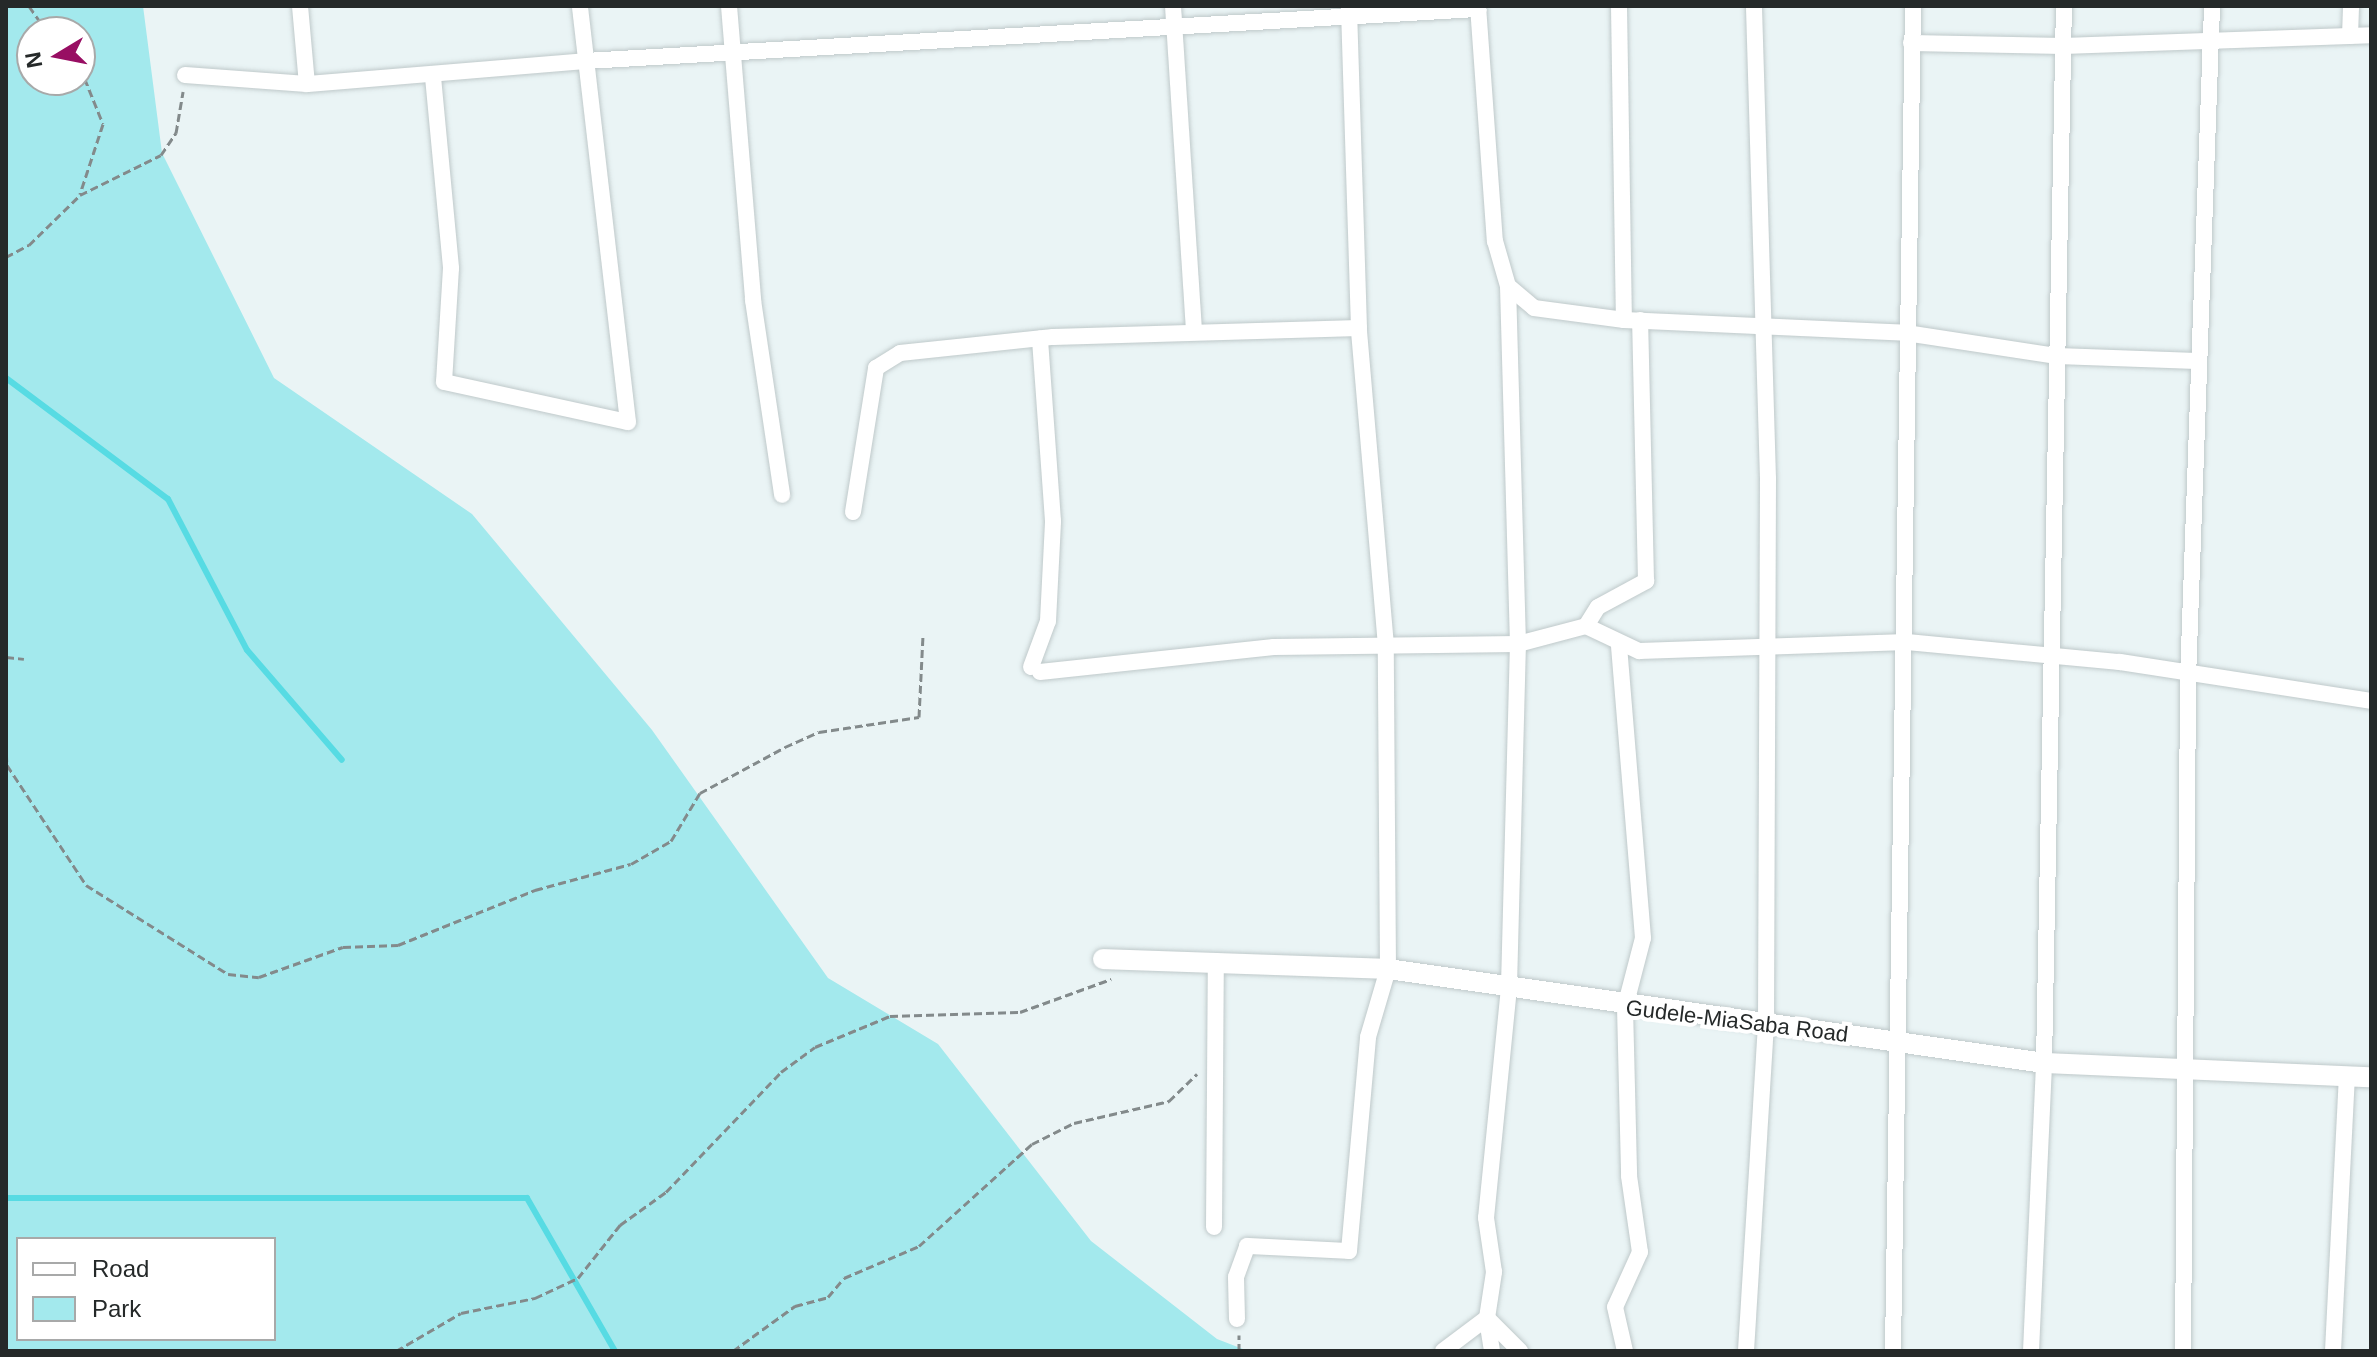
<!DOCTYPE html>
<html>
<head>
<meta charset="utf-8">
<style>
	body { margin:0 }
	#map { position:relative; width:2377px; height:1357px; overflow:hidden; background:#eaf4f5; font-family:Helvetica,sans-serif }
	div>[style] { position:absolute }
	.green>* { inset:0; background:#a3e9ed }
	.stream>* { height:6px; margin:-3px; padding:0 3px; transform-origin:3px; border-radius:3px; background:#57dbe3 }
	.path>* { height:3px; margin-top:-1.5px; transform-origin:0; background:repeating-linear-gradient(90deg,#838a8b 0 8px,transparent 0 12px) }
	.roads { filter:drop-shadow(0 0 2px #bfc9ca) drop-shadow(0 0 2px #bfc9ca) }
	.minor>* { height:16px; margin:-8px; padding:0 8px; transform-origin:8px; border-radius:8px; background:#fff }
	.tertiary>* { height:20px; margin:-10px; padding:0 10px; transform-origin:10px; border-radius:10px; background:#fff }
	span { translate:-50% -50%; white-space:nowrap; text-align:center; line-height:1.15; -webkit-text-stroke:8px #fff; paint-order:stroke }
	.street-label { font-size:22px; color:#252929 }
	.frame { position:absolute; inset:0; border:8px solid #252929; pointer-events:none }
	.legend { position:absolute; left:16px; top:1237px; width:260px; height:104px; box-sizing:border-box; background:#fff; border:2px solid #a8a9a9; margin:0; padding:10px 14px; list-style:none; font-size:24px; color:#252929 }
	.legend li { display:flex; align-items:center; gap:16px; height:40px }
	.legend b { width:40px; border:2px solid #a8a9a9 }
	.north { position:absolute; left:16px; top:16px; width:80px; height:80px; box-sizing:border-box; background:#fff; border:2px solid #a8a9a9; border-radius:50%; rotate:260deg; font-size:22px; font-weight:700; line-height:32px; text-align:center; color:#252929 }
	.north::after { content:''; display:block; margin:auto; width:28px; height:36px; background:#980e63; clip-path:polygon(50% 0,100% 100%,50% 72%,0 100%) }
</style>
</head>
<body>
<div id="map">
	<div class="green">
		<i style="clip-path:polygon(evenodd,6px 6px,143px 6px,162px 153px,274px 378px,472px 514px,652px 730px,828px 978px,938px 1044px,1091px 1241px,1217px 1339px,1248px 1351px,6px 1351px,6px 6px,32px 32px,80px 32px,80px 80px,32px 80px,32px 32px,6px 6px,18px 1239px,274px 1239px,274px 1339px,18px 1339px,18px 1239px)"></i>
	</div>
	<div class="stream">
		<i style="left:6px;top:378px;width:202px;rotate:36.8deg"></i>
		<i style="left:168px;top:499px;width:170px;rotate:62.4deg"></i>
		<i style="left:247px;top:650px;width:145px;rotate:49.2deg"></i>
		<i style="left:6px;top:1198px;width:521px"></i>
		<i style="left:527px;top:1198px;width:177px;rotate:60.1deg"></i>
	</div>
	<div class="path">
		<i style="left:29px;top:6px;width:32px;rotate:55deg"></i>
		<i style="left:80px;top:67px;width:61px;rotate:68deg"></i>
		<i style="left:103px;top:124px;width:74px;rotate:108.2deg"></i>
		<i style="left:6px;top:257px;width:26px;rotate:-28deg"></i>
		<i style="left:29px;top:245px;width:71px;rotate:-44.4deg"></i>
		<i style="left:80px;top:195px;width:90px;rotate:-26.3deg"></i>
		<i style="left:161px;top:155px;width:27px;rotate:-56deg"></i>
		<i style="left:176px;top:133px;width:42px;rotate:-80.3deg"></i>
		<i style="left:6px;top:657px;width:18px;rotate:6deg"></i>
		<i style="left:6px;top:742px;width:23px;rotate:88deg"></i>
		<i style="left:7px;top:765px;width:144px;rotate:56.6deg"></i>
		<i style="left:86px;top:885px;width:168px;rotate:32.1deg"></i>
		<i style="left:228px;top:974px;width:31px;rotate:6deg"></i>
		<i style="left:259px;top:977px;width:89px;rotate:-19.7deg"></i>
		<i style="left:343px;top:947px;width:55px;rotate:-2.1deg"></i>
		<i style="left:398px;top:945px;width:148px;rotate:-21.9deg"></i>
		<i style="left:535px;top:890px;width:99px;rotate:-15.2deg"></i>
		<i style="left:631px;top:864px;width:46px;rotate:-29.9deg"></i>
		<i style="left:671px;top:841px;width:56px;rotate:-58.9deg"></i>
		<i style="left:700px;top:793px;width:97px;rotate:-28.4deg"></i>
		<i style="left:785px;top:747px;width:37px;rotate:-24deg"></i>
		<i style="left:819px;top:732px;width:101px;rotate:-8.5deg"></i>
		<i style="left:919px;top:717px;width:83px;rotate:-87.2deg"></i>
		<i style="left:396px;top:1351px;width:75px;rotate:-30.3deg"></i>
		<i style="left:461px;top:1313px;width:76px;rotate:-11.5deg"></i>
		<i style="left:535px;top:1298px;width:47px;rotate:-24.9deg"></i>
		<i style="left:578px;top:1278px;width:68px;rotate:-51.6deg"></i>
		<i style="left:620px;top:1225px;width:57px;rotate:-35.7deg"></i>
		<i style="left:666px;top:1192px;width:166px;rotate:-46.2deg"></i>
		<i style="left:781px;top:1072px;width:42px;rotate:-36.3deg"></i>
		<i style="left:815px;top:1047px;width:81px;rotate:-22.5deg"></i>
		<i style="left:890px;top:1016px;width:130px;rotate:-1.8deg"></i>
		<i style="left:1020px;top:1012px;width:97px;rotate:-19.9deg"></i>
		<i style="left:733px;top:1351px;width:77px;rotate:-36deg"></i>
		<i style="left:795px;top:1306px;width:34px;rotate:-15deg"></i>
		<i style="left:828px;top:1297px;width:25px;rotate:-50deg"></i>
		<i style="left:844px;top:1278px;width:82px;rotate:-23.1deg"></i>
		<i style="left:919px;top:1246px;width:152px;rotate:-42.1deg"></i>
		<i style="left:1032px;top:1144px;width:47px;rotate:-26.6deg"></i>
		<i style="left:1074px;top:1123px;width:98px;rotate:-13deg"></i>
		<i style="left:1169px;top:1101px;width:39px;rotate:-44deg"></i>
		<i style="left:1239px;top:1351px;width:16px;rotate:-90deg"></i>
	</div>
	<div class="roads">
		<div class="minor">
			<i style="left:300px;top:6px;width:78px;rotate:84.9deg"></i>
			<i style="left:729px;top:6px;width:295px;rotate:85.3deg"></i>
			<i style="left:753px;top:300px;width:197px;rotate:81.5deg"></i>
			<i style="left:1173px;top:6px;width:325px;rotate:86.3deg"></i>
			<i style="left:1478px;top:6px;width:236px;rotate:85.9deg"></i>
			<i style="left:1495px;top:241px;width:47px;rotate:73.9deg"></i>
			<i style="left:1508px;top:286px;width:34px;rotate:40deg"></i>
			<i style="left:1534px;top:308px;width:91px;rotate:7.6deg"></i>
			<i style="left:1624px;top:320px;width:282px;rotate:2.6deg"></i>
			<i style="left:1906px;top:333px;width:153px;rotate:8.7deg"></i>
			<i style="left:2057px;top:356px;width:140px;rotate:2deg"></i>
			<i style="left:1619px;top:6px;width:314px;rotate:89.1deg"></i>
			<i style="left:2350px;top:36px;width:30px;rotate:-88deg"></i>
			<i style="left:1911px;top:43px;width:152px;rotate:1.1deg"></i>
			<i style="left:2063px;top:46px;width:308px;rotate:-2deg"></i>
			<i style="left:185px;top:75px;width:122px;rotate:4.2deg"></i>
			<i style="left:307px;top:84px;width:280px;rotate:-4.7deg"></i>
			<i style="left:586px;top:61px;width:894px;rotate:-3.34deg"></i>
			<i style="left:433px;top:77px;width:192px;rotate:84.6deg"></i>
			<i style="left:451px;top:268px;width:114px;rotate:93.5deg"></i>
			<i style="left:444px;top:382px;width:188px;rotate:12.3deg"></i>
			<i style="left:628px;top:422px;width:419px;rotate:-96.6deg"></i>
			<i style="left:853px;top:512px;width:146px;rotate:-80.9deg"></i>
			<i style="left:876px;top:368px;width:28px;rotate:-32deg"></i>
			<i style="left:900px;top:353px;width:154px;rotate:-6deg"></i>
			<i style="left:1053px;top:337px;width:306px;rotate:-1.7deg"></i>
			<i style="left:1586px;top:626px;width:22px;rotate:-58deg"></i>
			<i style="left:1598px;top:607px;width:55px;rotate:-28.4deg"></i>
			<i style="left:1646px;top:581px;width:261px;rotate:-91.3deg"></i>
			<i style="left:1619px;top:646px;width:293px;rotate:85.3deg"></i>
			<i style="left:1643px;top:938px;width:71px;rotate:104.6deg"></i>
			<i style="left:1625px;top:1007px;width:169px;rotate:88.6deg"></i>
			<i style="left:1629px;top:1176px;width:77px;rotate:81.8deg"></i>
			<i style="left:1640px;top:1252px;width:60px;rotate:114.4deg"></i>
			<i style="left:1615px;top:1307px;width:45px;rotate:77.2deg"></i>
			<i style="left:1031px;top:667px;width:49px;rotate:-69.7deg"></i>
			<i style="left:1048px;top:621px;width:100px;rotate:-87.1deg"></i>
			<i style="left:1053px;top:521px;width:183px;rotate:-94.1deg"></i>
			<i style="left:1040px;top:672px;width:235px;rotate:-6.1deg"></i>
			<i style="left:1274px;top:647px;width:244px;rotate:-0.7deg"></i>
			<i style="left:1518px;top:644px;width:70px;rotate:-14.8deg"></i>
			<i style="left:1586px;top:626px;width:59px;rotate:25.3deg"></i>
			<i style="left:1639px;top:651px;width:268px;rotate:-1.9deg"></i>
			<i style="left:1907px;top:642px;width:214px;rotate:5.4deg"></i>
			<i style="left:2120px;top:662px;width:254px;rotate:8.8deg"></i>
			<i style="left:1214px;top:1227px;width:266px;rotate:-89.6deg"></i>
			<i style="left:1237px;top:1319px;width:42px;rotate:-91.4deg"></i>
			<i style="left:1236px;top:1277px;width:33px;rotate:-70deg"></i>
			<i style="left:1247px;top:1246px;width:102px;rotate:2.8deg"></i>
			<i style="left:1349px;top:1251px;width:215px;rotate:-84.9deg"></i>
			<i style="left:1368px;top:1037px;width:71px;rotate:-73.6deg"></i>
			<i style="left:1388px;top:969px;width:323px;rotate:-90.4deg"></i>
			<i style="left:1386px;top:646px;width:319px;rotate:-94.9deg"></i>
			<i style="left:1359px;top:328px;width:322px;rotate:-91.8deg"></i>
			<i style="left:1443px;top:1351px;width:55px;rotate:-36.9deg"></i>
			<i style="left:1487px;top:1318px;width:47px;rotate:-81.3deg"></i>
			<i style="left:1494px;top:1272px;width:55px;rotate:-98.4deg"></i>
			<i style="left:1486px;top:1218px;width:233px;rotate:-84.3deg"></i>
			<i style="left:1509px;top:986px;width:342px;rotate:-88.5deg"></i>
			<i style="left:1518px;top:644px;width:358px;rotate:-91.6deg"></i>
			<i style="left:1492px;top:1351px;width:33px;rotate:-99deg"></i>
			<i style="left:1487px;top:1318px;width:47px;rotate:45deg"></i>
			<i style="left:1746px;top:1351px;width:327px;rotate:-86.5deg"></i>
			<i style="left:1766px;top:1025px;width:546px;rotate:-89.79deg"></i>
			<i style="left:1768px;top:479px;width:473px;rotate:-91.7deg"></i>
			<i style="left:1893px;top:1351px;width:1345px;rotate:-89.15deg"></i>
			<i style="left:2031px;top:1351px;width:288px;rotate:-87.4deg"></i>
			<i style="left:2044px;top:1063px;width:1057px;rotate:-88.92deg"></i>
			<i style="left:2183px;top:1351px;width:673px;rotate:-89.57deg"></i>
			<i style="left:2188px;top:678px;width:672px;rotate:-87.95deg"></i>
			<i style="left:2333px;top:1351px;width:274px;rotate:-87.1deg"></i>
		</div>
		<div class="tertiary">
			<i style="left:1103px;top:959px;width:285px;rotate:2deg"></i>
			<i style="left:1388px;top:969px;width:663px;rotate:8.15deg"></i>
			<i style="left:2044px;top:1063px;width:327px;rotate:2.5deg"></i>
		</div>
	</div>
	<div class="street-label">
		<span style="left:1737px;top:1021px;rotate:7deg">Gudele-MiaSaba Road</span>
	</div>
	<div class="frame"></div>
	<ul class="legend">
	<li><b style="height:10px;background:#fff"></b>Road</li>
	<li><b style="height:22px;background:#a3e9ed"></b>Park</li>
	</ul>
	<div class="north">N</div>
</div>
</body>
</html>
